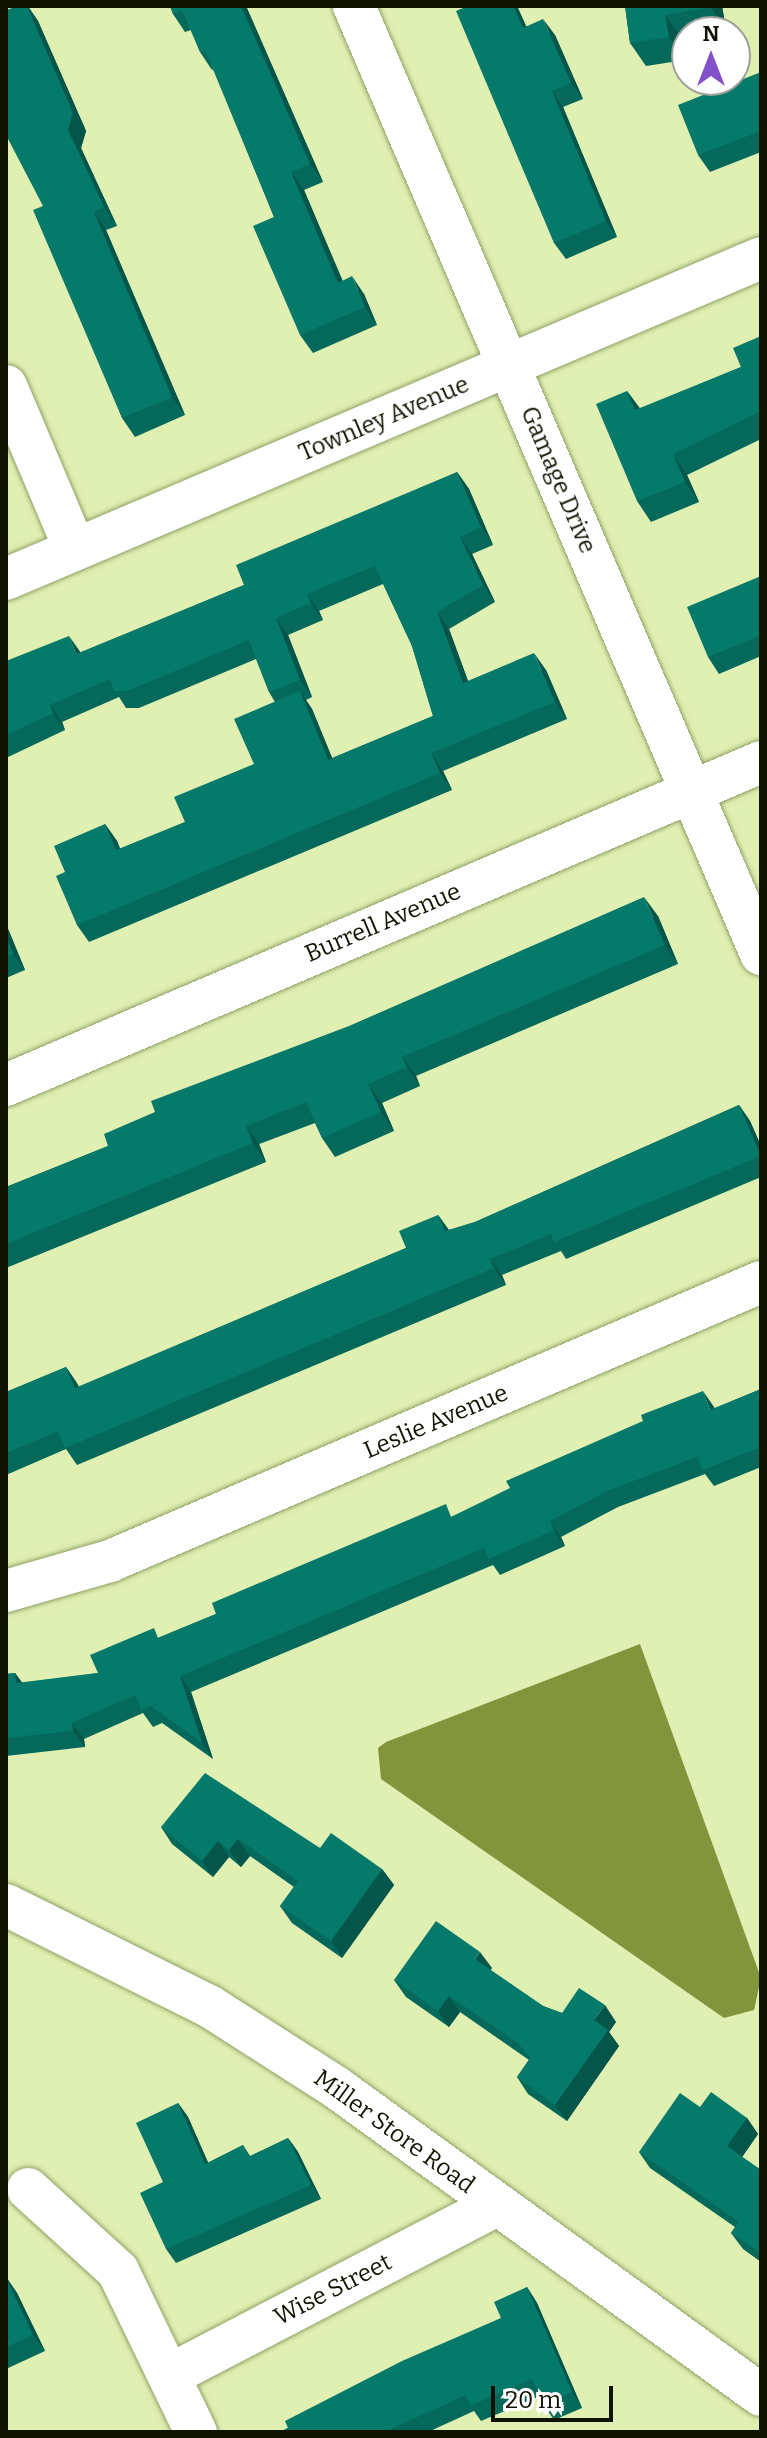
<!DOCTYPE html>
<html>
<head>
<meta charset="utf-8">
<style>
	body { margin:0 }
	#map { position:relative; width:767px; height:2438px; overflow:hidden; background:#e0efb2; font-family:Bitter,serif }
	div>[style] { position:absolute }
	.water>* { inset:0; background:#83953c }
	.roads { filter:drop-shadow(0 0 2px #92a066) drop-shadow(0 0 2px #92a066) }
	.street>* { height:42px; margin:-21px; padding:0 21px; transform-origin:21px; border-radius:21px; background:#fff }
	.wall>* { inset:0; background:#04695b }
	.shaded-wall>* { inset:0; background:#04554a }
	.building>* { inset:0; background:#057a6a }
	span { translate:-50% -50%; white-space:nowrap; text-align:center; line-height:1.15; -webkit-text-stroke:6px #fff; paint-order:stroke }
	.street-label { font-size:24px; color:#0f1300 }
	.frame { position:absolute; inset:0; border:8px solid #0f1300; pointer-events:none }
	.north { position:absolute; left:671px; top:16px; width:80px; height:80px; box-sizing:border-box; background:#fff; border:2px solid #9fa199; border-radius:50%; rotate:0deg; font-size:22px; font-weight:700; line-height:32px; text-align:center; color:#0f1300 }
	.north::after { content:''; display:block; margin:auto; width:28px; height:36px; background:#8250c8; clip-path:polygon(50% 0,100% 100%,50% 72%,0 100%) }
	.scale { position:absolute; left:491px; top:2386px; width:122px; height:36px; box-sizing:border-box; border:4px solid #0f1300; border-top:0; padding-left:10px; font-size:24px; line-height:28px; white-space:nowrap; color:#0f1300; -webkit-text-stroke:6px #fff; paint-order:stroke }
</style>
</head>
<body>
<div id="map">
	<div class="water">
		<i style="clip-path:polygon(640px 1644px,761px 1978px,754px 2010px,724px 2018px,381px 1779px,378px 1748px,386px 1742px)"></i>
	</div>
	<div class="roads">
		<div class="street">
			<i style="left:354px;top:6px;width:1032px;rotate:66.76deg"></i>
			<i style="left:6px;top:386px;width:177px;rotate:67.1deg"></i>
			<i style="left:6px;top:579px;width:820px;rotate:-23.03deg"></i>
			<i style="left:6px;top:1085px;width:821px;rotate:-23.16deg"></i>
			<i style="left:6px;top:1591px;width:108px;rotate:-16.1deg"></i>
			<i style="left:110px;top:1561px;width:708px;rotate:-23.2deg"></i>
			<i style="left:6px;top:1905px;width:227px;rotate:26.5deg"></i>
			<i style="left:209px;top:2006px;width:152px;rotate:32.6deg"></i>
			<i style="left:337px;top:2088px;width:523px;rotate:35.91deg"></i>
			<i style="left:28px;top:2189px;width:122px;rotate:42.3deg"></i>
			<i style="left:118px;top:2271px;width:179px;rotate:64.2deg"></i>
			<i style="left:170px;top:2375px;width:366px;rotate:-27.5deg"></i>
		</div>
	</div>
	<div class="wall">
		<i style="clip-path:polygon(17px 6px,28px 6px,38px 21px,86px 131px,81px 148px,117px 226px,106px 230px,185px 415px,135px 437px,122px 418px,43px 206px,12px 8px)"></i>
		<i style="clip-path:polygon(170px 6px,246px 6px,323px 182px,304px 190px,342px 281px,364px 294px,377px 325px,313px 353px,300px 335px,274px 217px,214px 69px,212px 70px,200px 52px,191px 30px,185px 32px,173px 14px)"></i>
		<i style="clip-path:polygon(468px 6px,517px 6px,526px 26px,555px 35px,583px 99px,563px 107px,617px 237px,566px 259px,554px 243px)"></i>
		<i style="clip-path:polygon(625px 6px,722px 6px,726px 29px,711px 32px,687px 32px,687px 36px,681px 37px,685px 60px,646px 66px,630px 43px)"></i>
		<i style="clip-path:polygon(761px 72px,761px 152px,710px 172px,698px 155px)"></i>
		<i style="clip-path:polygon(761px 336px,761px 439px,687px 475px,699px 502px,651px 522px,637px 501px,627px 391px,640px 409px,741px 367px)"></i>
		<i style="clip-path:polygon(evenodd,457px 472px,469px 489px,493px 545px,472px 554px,495px 602px,449px 629px,468px 681px,546px 670px,567px 719px,443px 771px,452px 790px,89px 942px,77px 925px,65px 872px,105px 824px,117px 841px,120px 849px,185px 822px,254px 764px,275px 702px,269px 692px,256px 659px,139px 708px,126px 708px,119px 697px,62px 722px,65px 730px,6px 758px,6px 661px,80px 653px,244px 585px,457px 472px,383px 584px,412px 646px,433px 716px,332px 758px,312px 709px,306px 700px,312px 697px,288px 635px,323px 620px,319px 611px,383px 584px)"></i>
		<i style="clip-path:polygon(761px 576px,761px 656px,719px 674px,708px 657px)"></i>
		<i style="clip-path:polygon(658px 916px,678px 964px,416px 1076px,420px 1086px,382px 1103px,394px 1131px,335px 1157px,322px 1138px,315px 1123px,259px 1144px,266px 1162px,6px 1268px,6px 1187px,108px 1146px)"></i>
		<i style="clip-path:polygon(6px 924px,25px 970px,6px 978px)"></i>
		<i style="clip-path:polygon(739px 1105px,750px 1121px,761px 1146px,761px 1177px,566px 1259px,561px 1251px,502px 1275px,506px 1285px,77px 1465px,66px 1449px,6px 1475px,6px 1392px,66px 1367px,79px 1387px,406px 1248px,438px 1215px,449px 1230px,475px 1222px)"></i>
		<i style="clip-path:polygon(761px 1389px,761px 1467px,714px 1486px,705px 1474px,618px 1507px,561px 1537px,565px 1546px,500px 1575px,493px 1565px,191px 1692px,213px 1759px,162px 1723px,153px 1727px,143px 1713px,84px 1739px,85px 1747px,6px 1756px,6px 1674px,15px 1673px,22px 1683px,98px 1673px,160px 1637px)"></i>
		<i style="clip-path:polygon(161px 1827px,320px 1848px,382px 1869px,394px 1885px,342px 1958px,292px 1923px,280px 1906px,294px 1887px,250px 1856px,241px 1867px,229px 1857px,213px 1877px,172px 1844px)"></i>
		<i style="clip-path:polygon(492px 1968px,490px 1970px,543px 2006px,562px 2013px,616px 2022px,609px 2032px,619px 2046px,567px 2121px,528px 2094px,517px 2077px,529px 2060px,460px 2012px,449px 2027px,406px 1997px,394px 1980px)"></i>
		<i style="clip-path:polygon(178px 2103px,188px 2117px,208px 2163px,243px 2145px,250px 2156px,288px 2138px,298px 2152px,321px 2199px,176px 2263px,166px 2249px,163px 2182px)"></i>
		<i style="clip-path:polygon(700px 2107px,747px 2118px,758px 2134px,742px 2157px,761px 2170px,761px 2262px,743px 2249px,731px 2233px,735px 2227px,650px 2168px,639px 2152px)"></i>
		<i style="clip-path:polygon(6px 2277px,17px 2293px,45px 2351px,6px 2369px)"></i>
		<i style="clip-path:polygon(527px 2287px,537px 2303px,582px 2408px,554px 2420px,544px 2405px,540px 2396px,481px 2421px,474px 2411px,428px 2432px,280px 2432px,501px 2318px)"></i>
	</div>
	<div class="shaded-wall">
		<i style="clip-path:polygon(27px 6px,38px 21px,86px 131px,81px 148px,117px 226px,104px 207px,68px 130px)"></i>
		<i style="clip-path:polygon(241px 6px,246px 6px,323px 182px,310px 164px)"></i>
		<i style="clip-path:polygon(513px 6px,517px 6px,534px 44px,523px 28px)"></i>
		<i style="clip-path:polygon(710px 6px,722px 6px,726px 29px)"></i>
		<i style="clip-path:polygon(665px 15px,681px 37px,685px 60px,669px 37px)"></i>
		<i style="clip-path:polygon(543px 19px,555px 35px,583px 99px,571px 83px)"></i>
		<i style="clip-path:polygon(552px 91px,563px 107px,617px 237px,606px 221px)"></i>
		<i style="clip-path:polygon(291px 172px,304px 190px,351px 300px,338px 283px)"></i>
		<i style="clip-path:polygon(94px 212px,106px 230px,185px 415px,172px 397px)"></i>
		<i style="clip-path:polygon(352px 276px,364px 294px,377px 325px,365px 307px)"></i>
		<i style="clip-path:polygon(627px 391px,642px 411px,635px 410px)"></i>
		<i style="clip-path:polygon(673px 454px,687px 475px,699px 502px,685px 482px)"></i>
		<i style="clip-path:polygon(457px 472px,469px 489px,493px 545px,481px 527px)"></i>
		<i style="clip-path:polygon(460px 537px,472px 554px,495px 602px,483px 585px)"></i>
		<i style="clip-path:polygon(307px 594px,319px 611px,323px 620px,311px 603px)"></i>
		<i style="clip-path:polygon(437px 612px,449px 629px,475px 700px,463px 683px)"></i>
		<i style="clip-path:polygon(276px 618px,288px 635px,312px 697px,300px 680px)"></i>
		<i style="clip-path:polygon(69px 636px,81px 653px,76px 654px)"></i>
		<i style="clip-path:polygon(534px 653px,546px 670px,567px 719px,555px 702px)"></i>
		<i style="clip-path:polygon(300px 691px,312px 709px,340px 777px,328px 760px)"></i>
		<i style="clip-path:polygon(50px 705px,62px 722px,65px 730px,53px 713px)"></i>
		<i style="clip-path:polygon(431px 753px,443px 771px,452px 790px,440px 773px)"></i>
		<i style="clip-path:polygon(105px 824px,117px 841px,128px 868px,116px 850px)"></i>
		<i style="clip-path:polygon(644px 897px,658px 916px,678px 964px,665px 945px)"></i>
		<i style="clip-path:polygon(6px 924px,25px 970px,13px 954px,6px 936px)"></i>
		<i style="clip-path:polygon(402px 1057px,416px 1076px,420px 1086px,407px 1067px)"></i>
		<i style="clip-path:polygon(368px 1084px,382px 1103px,394px 1131px,381px 1112px)"></i>
		<i style="clip-path:polygon(739px 1105px,750px 1121px,761px 1146px,761px 1156px)"></i>
		<i style="clip-path:polygon(246px 1126px,259px 1144px,266px 1162px,253px 1143px)"></i>
		<i style="clip-path:polygon(438px 1215px,450px 1232px,445px 1231px)"></i>
		<i style="clip-path:polygon(490px 1259px,502px 1275px,506px 1285px,494px 1268px)"></i>
		<i style="clip-path:polygon(66px 1367px,77px 1383px,87px 1405px,75px 1388px)"></i>
		<i style="clip-path:polygon(703px 1391px,714px 1407px,722px 1426px,710px 1410px)"></i>
		<i style="clip-path:polygon(550px 1521px,561px 1537px,565px 1546px,554px 1530px)"></i>
		<i style="clip-path:polygon(15px 1673px,27px 1689px,16px 1683px)"></i>
		<i style="clip-path:polygon(180px 1676px,191px 1692px,213px 1759px,202px 1743px)"></i>
		<i style="clip-path:polygon(72px 1723px,84px 1739px,85px 1747px,73px 1731px)"></i>
		<i style="clip-path:polygon(238px 1839px,250px 1856px,241px 1867px,229px 1850px)"></i>
		<i style="clip-path:polygon(218px 1841px,229px 1857px,213px 1877px,202px 1861px)"></i>
		<i style="clip-path:polygon(382px 1869px,394px 1885px,342px 1958px,331px 1941px)"></i>
		<i style="clip-path:polygon(480px 1952px,492px 1968px,486px 1976px,475px 1959px)"></i>
		<i style="clip-path:polygon(449px 1996px,460px 2012px,449px 2027px,438px 2011px)"></i>
		<i style="clip-path:polygon(605px 2005px,616px 2022px,609px 2032px,619px 2046px,567px 2121px,555px 2105px,594px 2020px)"></i>
		<i style="clip-path:polygon(178px 2103px,188px 2117px,215px 2178px,205px 2164px)"></i>
		<i style="clip-path:polygon(747px 2118px,758px 2134px,738px 2163px,727px 2146px)"></i>
		<i style="clip-path:polygon(288px 2138px,298px 2152px,321px 2199px,311px 2185px)"></i>
		<i style="clip-path:polygon(6px 2277px,17px 2293px,45px 2351px,33px 2335px)"></i>
		<i style="clip-path:polygon(527px 2287px,537px 2303px,582px 2408px,572px 2392px)"></i>
	</div>
	<div class="building">
		<i style="clip-path:polygon(17px 6px,27px 6px,73px 113px,68px 130px,104px 207px,94px 212px,172px 397px,122px 418px,33px 210px,43px 206px,6px 135px,6px 8px,7px 10px)"></i>
		<i style="clip-path:polygon(170px 6px,241px 6px,310px 164px,291px 172px,338px 283px,352px 276px,365px 307px,300px 335px,253px 226px,274px 217px,205px 50px,200px 52px,182px 10px,173px 14px)"></i>
		<i style="clip-path:polygon(468px 6px,513px 6px,523px 28px,543px 19px,571px 83px,552px 91px,606px 221px,554px 243px,456px 11px)"></i>
		<i style="clip-path:polygon(625px 6px,710px 6px,710px 7px,665px 15px,669px 37px,630px 43px)"></i>
		<i style="clip-path:polygon(761px 72px,761px 131px,698px 155px,678px 105px)"></i>
		<i style="clip-path:polygon(761px 336px,761px 411px,673px 454px,685px 482px,637px 501px,596px 404px,627px 391px,635px 410px,741px 367px,733px 348px)"></i>
		<i style="clip-path:polygon(457px 472px,481px 527px,460px 537px,483px 585px,437px 612px,463px 683px,534px 653px,555px 702px,431px 753px,440px 773px,77px 925px,56px 876px,65px 872px,54px 846px,105px 824px,116px 850px,185px 822px,174px 797px,254px 764px,234px 719px,300px 691px,328px 760px,433px 716px,412px 646px,375px 566px,307px 594px,311px 603px,276px 618px,300px 680px,269px 692px,249px 640px,127px 691px,114px 691px,110px 679px,50px 705px,53px 713px,6px 735px,6px 661px,69px 636px,76px 654px,244px 585px,236px 565px)"></i>
		<i style="clip-path:polygon(761px 576px,761px 635px,708px 657px,687px 607px)"></i>
		<i style="clip-path:polygon(644px 897px,665px 945px,402px 1057px,407px 1067px,368px 1084px,381px 1112px,322px 1138px,306px 1102px,246px 1126px,253px 1143px,6px 1244px,6px 1187px,108px 1146px,104px 1134px,155px 1112px,151px 1101px,349px 1026px)"></i>
		<i style="clip-path:polygon(6px 936px,13px 954px,6px 957px)"></i>
		<i style="clip-path:polygon(739px 1105px,761px 1156px,554px 1242px,551px 1234px,490px 1259px,494px 1268px,65px 1448px,58px 1431px,6px 1453px,6px 1392px,66px 1367px,75px 1388px,406px 1248px,399px 1231px,438px 1215px,445px 1231px,475px 1222px)"></i>
		<i style="clip-path:polygon(761px 1389px,761px 1447px,702px 1470px,697px 1457px,607px 1491px,550px 1521px,554px 1530px,489px 1559px,484px 1548px,180px 1676px,202px 1743px,151px 1706px,141px 1710px,135px 1695px,72px 1723px,73px 1731px,6px 1738px,6px 1674px,15px 1673px,16px 1683px,98px 1673px,90px 1655px,154px 1628px,158px 1638px,216px 1614px,212px 1603px,446px 1504px,451px 1517px,510px 1488px,506px 1481px,643px 1421px,641px 1415px,703px 1391px,710px 1410px)"></i>
		<i style="clip-path:polygon(205px 1773px,320px 1848px,331px 1833px,382px 1869px,331px 1941px,280px 1906px,298px 1881px,238px 1839px,229px 1850px,218px 1841px,202px 1861px,161px 1827px)"></i>
		<i style="clip-path:polygon(436px 1921px,480px 1952px,475px 1959px,543px 2006px,562px 2013px,579px 1988px,605px 2005px,594px 2020px,608px 2030px,555px 2105px,517px 2077px,530px 2058px,518px 2043px,449px 1996px,438px 2011px,394px 1980px)"></i>
		<i style="clip-path:polygon(711px 2092px,747px 2118px,727px 2146px,761px 2170px,761px 2253px,731px 2233px,739px 2222px,639px 2152px,680px 2093px,700px 2107px)"></i>
		<i style="clip-path:polygon(178px 2103px,205px 2164px,243px 2145px,249px 2157px,288px 2138px,311px 2185px,166px 2249px,140px 2193px,163px 2182px,136px 2123px)"></i>
		<i style="clip-path:polygon(6px 2278px,33px 2335px,6px 2347px)"></i>
		<i style="clip-path:polygon(527px 2287px,572px 2392px,544px 2405px,532px 2379px,470px 2406px,466px 2395px,384px 2432px,280px 2432px,288px 2428px,285px 2421px,402px 2361px,501px 2318px,494px 2302px)"></i>
	</div>
	<div class="street-label">
		<span style="left:384px;top:419px;rotate:-23deg">Townley Avenue</span>
		<span style="left:558px;top:480px;rotate:67deg">Gamage Drive</span>
		<span style="left:383px;top:923px;rotate:-23deg">Burrell Avenue</span>
		<span style="left:436px;top:1422px;rotate:-23deg">Leslie Avenue</span>
		<span style="left:394px;top:2132px;rotate:36deg">Miller Store Road</span>
		<span style="left:333px;top:2290px;rotate:-27deg">Wise Street</span>
	</div>
	<div class="frame"></div>
	<div class="north">N</div>
	<div class="scale">20 m</div>
</div>
</body>
</html>
